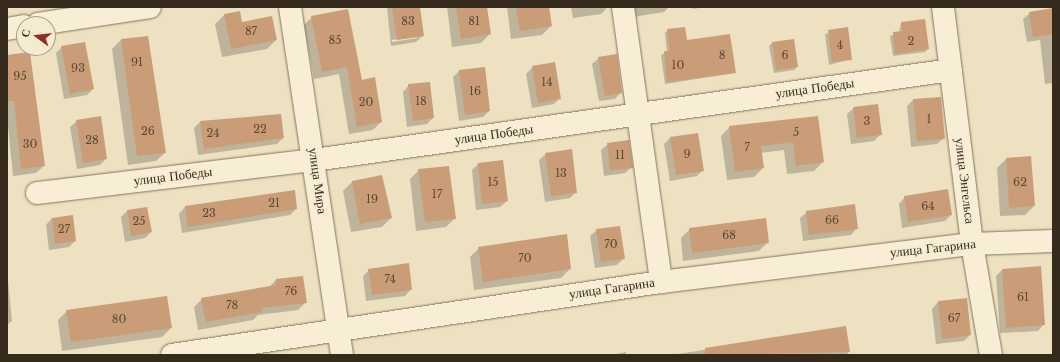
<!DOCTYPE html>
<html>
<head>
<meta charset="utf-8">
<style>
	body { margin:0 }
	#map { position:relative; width:1060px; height:362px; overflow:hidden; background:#ede1c2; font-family:"Libre Baskerville",serif }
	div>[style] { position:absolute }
	.shadow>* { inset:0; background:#0003 }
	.building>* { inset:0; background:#ca9d78 }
	.roads { filter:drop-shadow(0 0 1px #86725a) drop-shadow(0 0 1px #86725a) }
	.minor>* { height:22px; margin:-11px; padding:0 11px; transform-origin:11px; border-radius:11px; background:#f8eed5 }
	span { translate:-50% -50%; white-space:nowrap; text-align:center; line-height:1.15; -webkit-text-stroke:3px #f4ebd1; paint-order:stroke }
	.number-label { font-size:11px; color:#5b4734 }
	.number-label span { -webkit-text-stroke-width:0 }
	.street-label { font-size:13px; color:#362a1d }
	.frame { position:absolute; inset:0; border:8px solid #362a1d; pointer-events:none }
	.north { position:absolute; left:16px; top:16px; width:40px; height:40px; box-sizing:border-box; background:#f4ebd1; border:1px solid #a89e89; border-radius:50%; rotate:285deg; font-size:11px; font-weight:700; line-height:16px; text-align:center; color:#362a1d }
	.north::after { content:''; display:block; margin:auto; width:14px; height:18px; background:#932d2b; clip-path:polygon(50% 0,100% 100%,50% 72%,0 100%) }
</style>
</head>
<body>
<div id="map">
	<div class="shadow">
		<i style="clip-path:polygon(evenodd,387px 7px,419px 7px,423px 35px,416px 42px,391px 46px,387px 7px,417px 36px,417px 38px,392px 42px,392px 40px,417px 36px)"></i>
		<i style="clip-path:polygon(447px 7px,486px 7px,490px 34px,481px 43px,452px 47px)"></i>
		<i style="clip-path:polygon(507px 7px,548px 7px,551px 26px,542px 35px,511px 39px)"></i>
		<i style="clip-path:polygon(571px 7px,608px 7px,601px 14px,573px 18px)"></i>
		<i style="clip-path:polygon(632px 7px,669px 7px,664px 12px,633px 17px)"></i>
		<i style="clip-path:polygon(693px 7px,706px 7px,693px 9px)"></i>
		<i style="clip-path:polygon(1053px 9px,1053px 83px,1045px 84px,1040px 40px,1027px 42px,1023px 19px,1030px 13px)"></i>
		<i style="clip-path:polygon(224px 15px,241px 23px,276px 40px,267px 49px,222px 57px,215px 24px)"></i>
		<i style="clip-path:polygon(312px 17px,361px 81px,381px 122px,373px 130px,349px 134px,339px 74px,314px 79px,304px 25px)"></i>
		<i style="clip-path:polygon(901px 23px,928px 49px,925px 52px,893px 56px,890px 36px,899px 32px)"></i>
		<i style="clip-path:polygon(847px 28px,851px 59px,829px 65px,825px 34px)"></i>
		<i style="clip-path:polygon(668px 30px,686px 41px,735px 73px,665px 84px,661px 55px,667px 52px,665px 33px)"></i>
		<i style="clip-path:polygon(148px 37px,165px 153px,156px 161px,128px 165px,112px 49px,121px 40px)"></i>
		<i style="clip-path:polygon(772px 43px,797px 67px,794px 70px,774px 73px,769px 46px)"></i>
		<i style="clip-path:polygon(62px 47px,93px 89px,87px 95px,64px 99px,56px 53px)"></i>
		<i style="clip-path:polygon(7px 56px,44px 166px,36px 173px,13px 176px,7px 116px)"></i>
		<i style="clip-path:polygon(599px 58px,621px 92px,615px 99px,599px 101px,592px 64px)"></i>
		<i style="clip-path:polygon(533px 67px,560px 98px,554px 104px,532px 108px,526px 74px)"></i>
		<i style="clip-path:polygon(459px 71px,489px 111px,483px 117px,459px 121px,453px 77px)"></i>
		<i style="clip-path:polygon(409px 85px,433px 118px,427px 124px,407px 127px,403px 92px)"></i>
		<i style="clip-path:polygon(913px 100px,944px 138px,937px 144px,911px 147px,907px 106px)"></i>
		<i style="clip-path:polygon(854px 108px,880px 135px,874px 141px,851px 144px,847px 114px)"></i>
		<i style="clip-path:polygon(817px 117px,823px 162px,814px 171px,787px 174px,784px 150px,761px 153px,763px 168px,754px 177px,727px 180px,721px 136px,730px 127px)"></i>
		<i style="clip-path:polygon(77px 121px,106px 159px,100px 165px,77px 169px,70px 127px)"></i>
		<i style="clip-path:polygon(200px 122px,283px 138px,277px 144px,198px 155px,194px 128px)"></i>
		<i style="clip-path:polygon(698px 134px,703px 170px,697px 176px,670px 181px,664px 144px,670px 138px)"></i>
		<i style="clip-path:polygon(608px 144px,632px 167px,625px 173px,604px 176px,601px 150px)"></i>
		<i style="clip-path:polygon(546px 154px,576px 192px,570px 198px,545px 202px,539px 160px)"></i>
		<i style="clip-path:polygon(1006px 159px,1034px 206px,1025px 215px,1000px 216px,997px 168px)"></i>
		<i style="clip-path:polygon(478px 164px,507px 201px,500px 207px,476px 210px,472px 170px)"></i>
		<i style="clip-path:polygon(419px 170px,455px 218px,446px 227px,416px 231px,410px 179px)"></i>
		<i style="clip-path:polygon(1053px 171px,1053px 214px,1052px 172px)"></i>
		<i style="clip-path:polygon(382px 176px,391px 218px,382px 227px,351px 232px,343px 191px,352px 182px)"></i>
		<i style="clip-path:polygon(294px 191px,296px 209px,290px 215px,182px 233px,179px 214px,185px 207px)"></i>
		<i style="clip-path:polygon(905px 197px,951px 215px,945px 221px,902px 228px,899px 204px)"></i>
		<i style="clip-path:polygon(147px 208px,151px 232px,145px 238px,125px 242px,121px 217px,127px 211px)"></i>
		<i style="clip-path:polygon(807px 212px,857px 228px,851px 235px,803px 241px,800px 218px)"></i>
		<i style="clip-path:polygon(52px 218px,75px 241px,69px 247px,49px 250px,46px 225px)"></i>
		<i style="clip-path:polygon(690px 229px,768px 242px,759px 251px,683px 261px,681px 238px)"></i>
		<i style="clip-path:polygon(597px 230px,624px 258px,617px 265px,595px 268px,590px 236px)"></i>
		<i style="clip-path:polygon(479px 248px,570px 269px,561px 278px,474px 290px,470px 257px)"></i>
		<i style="clip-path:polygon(7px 270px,12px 321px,7px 325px)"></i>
		<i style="clip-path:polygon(369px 270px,411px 289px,405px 296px,366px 301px,363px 276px)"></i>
		<i style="clip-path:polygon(1002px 270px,1044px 324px,1038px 331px,1000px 333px,996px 276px)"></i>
		<i style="clip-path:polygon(276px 280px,306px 302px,298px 310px,258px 315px,253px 320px,198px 330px,194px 307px,202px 299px,269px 287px)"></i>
		<i style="clip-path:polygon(938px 302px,970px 335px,964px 341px,936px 344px,932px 309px)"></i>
		<i style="clip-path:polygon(67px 311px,171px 328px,162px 337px,62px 351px,58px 320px)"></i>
		<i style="clip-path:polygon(846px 328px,849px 352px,846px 355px,671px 355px)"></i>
		<i style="clip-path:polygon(626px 352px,626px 355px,612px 355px)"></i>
	</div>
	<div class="building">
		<i style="clip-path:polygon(392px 7px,420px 7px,424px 36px,397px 40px)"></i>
		<i style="clip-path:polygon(456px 7px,487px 7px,491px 34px,461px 39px)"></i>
		<i style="clip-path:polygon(516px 7px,549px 7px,552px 26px,520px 31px)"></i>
		<i style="clip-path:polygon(1053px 8px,1053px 34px,1033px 37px,1029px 12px)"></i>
		<i style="clip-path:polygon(348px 9px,362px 80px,375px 77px,382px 122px,357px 127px,347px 67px,322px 72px,311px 16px)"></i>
		<i style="clip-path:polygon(240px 11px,242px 22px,272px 16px,277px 40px,231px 49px,224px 14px)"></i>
		<i style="clip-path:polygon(925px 19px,929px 49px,895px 54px,893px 32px,902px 31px,901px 22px)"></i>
		<i style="clip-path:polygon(685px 27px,687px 40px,730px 34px,736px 73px,667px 82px,664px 51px,670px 51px,667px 29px)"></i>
		<i style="clip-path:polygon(848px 27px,852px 60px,832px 62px,828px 30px)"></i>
		<i style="clip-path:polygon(148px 36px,166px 153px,137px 156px,121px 39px)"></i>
		<i style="clip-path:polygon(794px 39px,798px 67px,776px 70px,772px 42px)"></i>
		<i style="clip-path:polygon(85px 42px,94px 89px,70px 94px,61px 46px)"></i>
		<i style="clip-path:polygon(30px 52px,45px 166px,21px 169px,14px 101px,7px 101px,7px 55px)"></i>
		<i style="clip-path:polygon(617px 54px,622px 93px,605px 96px,598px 57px)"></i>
		<i style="clip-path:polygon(555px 62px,561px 99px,538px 103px,532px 66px)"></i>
		<i style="clip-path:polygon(485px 67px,490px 111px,465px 115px,459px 70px)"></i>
		<i style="clip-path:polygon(430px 82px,434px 118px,413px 121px,408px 84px)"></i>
		<i style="clip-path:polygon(941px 97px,945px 139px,917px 141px,913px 99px)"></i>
		<i style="clip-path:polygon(878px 104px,882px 135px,857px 138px,853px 107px)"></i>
		<i style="clip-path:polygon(281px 114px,284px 138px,204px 149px,200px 121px)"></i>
		<i style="clip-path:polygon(101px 116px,107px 159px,83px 163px,76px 120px)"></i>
		<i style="clip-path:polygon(818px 116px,824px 162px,796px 166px,793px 142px,761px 146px,764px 168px,735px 172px,729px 126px)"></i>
		<i style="clip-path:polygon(698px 133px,704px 171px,676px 175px,670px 137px)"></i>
		<i style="clip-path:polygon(629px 140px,633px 168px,610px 170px,607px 143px)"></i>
		<i style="clip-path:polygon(572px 149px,577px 193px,551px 196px,545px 153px)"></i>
		<i style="clip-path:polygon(1031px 156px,1035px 206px,1009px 208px,1006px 158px)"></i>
		<i style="clip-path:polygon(503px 160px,508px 201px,482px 204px,478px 163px)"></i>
		<i style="clip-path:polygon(449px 166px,456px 219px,425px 222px,418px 169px)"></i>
		<i style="clip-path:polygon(382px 175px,392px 218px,360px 224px,352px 181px)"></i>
		<i style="clip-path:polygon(948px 189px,952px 215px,908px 222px,904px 196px)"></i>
		<i style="clip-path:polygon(295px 190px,297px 209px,188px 227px,185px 206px)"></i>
		<i style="clip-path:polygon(855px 204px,858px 229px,809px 235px,806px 211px)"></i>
		<i style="clip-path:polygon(147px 207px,152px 232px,131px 236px,127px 210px)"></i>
		<i style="clip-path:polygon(73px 215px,76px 241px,55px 244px,52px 218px)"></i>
		<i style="clip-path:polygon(766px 218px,769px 243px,692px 253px,689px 228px)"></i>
		<i style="clip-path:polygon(620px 226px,625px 259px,601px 262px,596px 229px)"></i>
		<i style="clip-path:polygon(567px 234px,571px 269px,483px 282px,478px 247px)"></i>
		<i style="clip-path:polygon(409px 263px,412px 290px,372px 295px,368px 269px)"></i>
		<i style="clip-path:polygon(1041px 266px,1045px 325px,1006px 328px,1002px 269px)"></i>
		<i style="clip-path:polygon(303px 276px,307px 303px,261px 308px,262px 312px,206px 322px,201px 298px,276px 285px,276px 279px)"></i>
		<i style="clip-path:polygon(167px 296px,172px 328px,71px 342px,66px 310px)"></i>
		<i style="clip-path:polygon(967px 298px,971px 335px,942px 339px,938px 301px)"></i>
		<i style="clip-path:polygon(846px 326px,850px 352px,705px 355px,705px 348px)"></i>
	</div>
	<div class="roads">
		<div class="minor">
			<i style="left:290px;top:7px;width:352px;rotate:81.5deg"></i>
			<i style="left:623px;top:7px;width:278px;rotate:82.1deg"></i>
			<i style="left:943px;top:7px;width:239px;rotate:83deg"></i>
			<i style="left:972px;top:244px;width:113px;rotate:80.3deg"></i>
			<i style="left:38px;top:24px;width:113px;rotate:-8.6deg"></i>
			<i style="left:7px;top:29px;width:17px;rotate:-10deg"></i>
			<i style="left:37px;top:193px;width:279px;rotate:-6.8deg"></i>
			<i style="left:314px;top:160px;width:643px;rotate:-8.04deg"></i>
			<i style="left:172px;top:355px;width:494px;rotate:-8.5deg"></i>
			<i style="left:661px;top:282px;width:313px;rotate:-7deg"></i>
			<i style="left:972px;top:244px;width:81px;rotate:-2.1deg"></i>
		</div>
	</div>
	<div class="number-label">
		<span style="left:408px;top:21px">83</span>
		<span style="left:474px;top:21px">81</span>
		<span style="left:251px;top:31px">87</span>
		<span style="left:335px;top:40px">85</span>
		<span style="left:911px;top:41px">2</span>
		<span style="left:840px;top:45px">4</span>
		<span style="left:722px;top:55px">8</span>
		<span style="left:785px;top:55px">6</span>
		<span style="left:137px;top:62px">91</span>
		<span style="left:678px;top:65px">10</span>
		<span style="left:78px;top:68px">93</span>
		<span style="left:20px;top:76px">95</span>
		<span style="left:547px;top:82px">14</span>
		<span style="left:475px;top:91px">16</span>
		<span style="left:421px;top:101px">18</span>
		<span style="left:366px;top:102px">20</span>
		<span style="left:929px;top:119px">1</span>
		<span style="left:867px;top:121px">3</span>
		<span style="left:260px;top:129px">22</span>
		<span style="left:148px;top:131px">26</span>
		<span style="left:796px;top:132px">5</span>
		<span style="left:213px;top:133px">24</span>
		<span style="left:92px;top:140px">28</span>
		<span style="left:30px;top:144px">30</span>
		<span style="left:747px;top:147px">7</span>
		<span style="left:687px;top:154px">9</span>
		<span style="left:620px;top:155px">11</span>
		<span style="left:561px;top:173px">13</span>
		<span style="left:493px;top:182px">15</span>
		<span style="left:1020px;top:182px">62</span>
		<span style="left:437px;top:194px">17</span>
		<span style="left:372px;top:199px">19</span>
		<span style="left:274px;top:203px">21</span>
		<span style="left:928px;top:206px">64</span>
		<span style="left:209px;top:213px">23</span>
		<span style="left:832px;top:220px">66</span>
		<span style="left:139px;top:221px">25</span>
		<span style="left:64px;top:229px">27</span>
		<span style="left:729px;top:235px">68</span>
		<span style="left:611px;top:244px">70</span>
		<span style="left:525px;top:258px">70</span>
		<span style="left:390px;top:279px">74</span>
		<span style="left:291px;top:291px">76</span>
		<span style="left:1023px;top:297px">61</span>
		<span style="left:232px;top:305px">78</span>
		<span style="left:954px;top:318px">67</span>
		<span style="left:119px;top:319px">80</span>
	</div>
	<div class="street-label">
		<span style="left:815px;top:89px;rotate:-8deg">улица Победы</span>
		<span style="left:494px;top:135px;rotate:-8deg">улица Победы</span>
		<span style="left:173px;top:177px;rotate:-7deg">улица Победы</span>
		<span style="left:317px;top:181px;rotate:82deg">улица Мира</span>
		<span style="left:964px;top:181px;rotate:83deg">улица Энгельса</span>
		<span style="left:933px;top:249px;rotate:-6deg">улица Гагарина</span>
		<span style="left:612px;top:289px;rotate:-8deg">улица Гагарина</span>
	</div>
	<div class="frame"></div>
	<div class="north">С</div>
</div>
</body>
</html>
